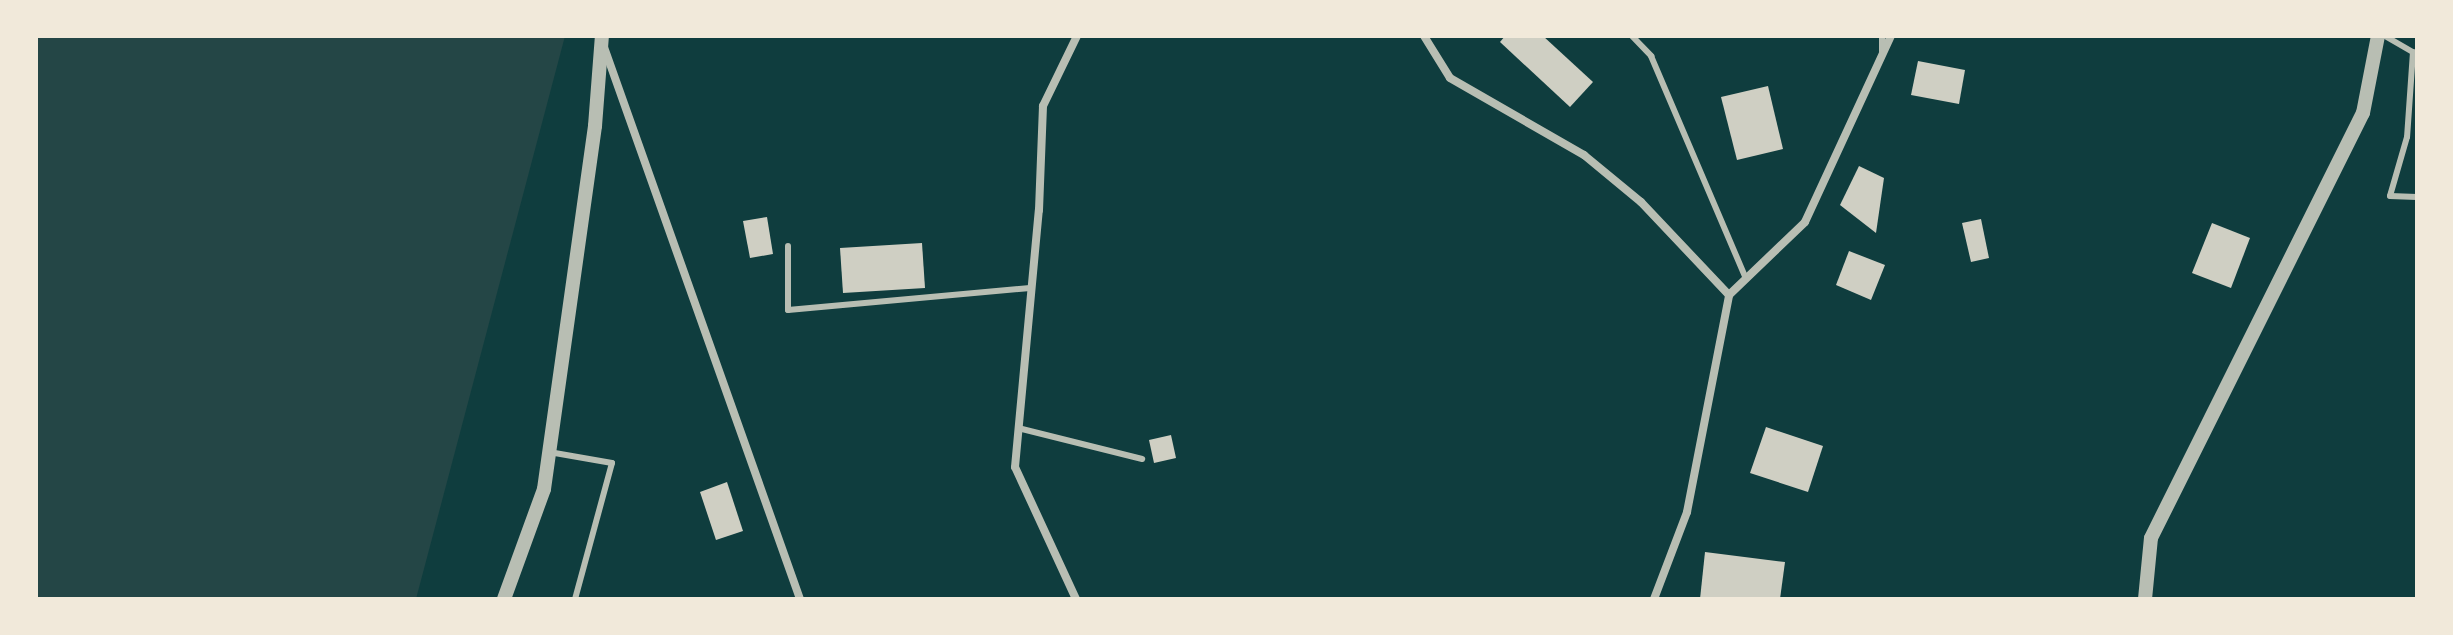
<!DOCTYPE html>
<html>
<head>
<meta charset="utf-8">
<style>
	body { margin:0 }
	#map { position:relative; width:2453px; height:635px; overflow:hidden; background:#0f3d3e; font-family:Cabin,sans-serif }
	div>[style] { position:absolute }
	.green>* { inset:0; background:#244646 }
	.building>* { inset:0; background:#cfcfc3 }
	.service>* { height:6px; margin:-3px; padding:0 3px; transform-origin:3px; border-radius:3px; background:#b8beb3 }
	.minor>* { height:8px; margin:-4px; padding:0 4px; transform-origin:4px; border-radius:4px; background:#b8beb3 }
	.tertiary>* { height:14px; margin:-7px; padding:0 7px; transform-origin:7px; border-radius:7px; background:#b8beb3 }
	span { translate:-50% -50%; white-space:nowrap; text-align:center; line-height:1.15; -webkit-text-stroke:8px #f1e9da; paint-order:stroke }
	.frame { position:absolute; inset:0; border:38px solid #f1e9da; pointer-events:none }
</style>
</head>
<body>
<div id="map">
	<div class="green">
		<i style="clip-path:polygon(36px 36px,565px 36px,416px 599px,36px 599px)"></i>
	</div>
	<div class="building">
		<i style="clip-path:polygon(1505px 36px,1543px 36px,1593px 82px,1570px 107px,1500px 42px)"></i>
		<i style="clip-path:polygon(1918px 61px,1965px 70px,1959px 104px,1911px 95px)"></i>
		<i style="clip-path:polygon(1768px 86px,1783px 149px,1737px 160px,1721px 97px)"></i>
		<i style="clip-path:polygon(1859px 166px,1884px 178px,1876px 233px,1840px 205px)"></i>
		<i style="clip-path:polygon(767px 217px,773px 254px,750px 258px,743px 221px)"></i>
		<i style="clip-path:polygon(1981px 219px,1989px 258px,1971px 262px,1962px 223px)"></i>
		<i style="clip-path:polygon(2212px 223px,2250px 238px,2231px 288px,2192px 273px)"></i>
		<i style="clip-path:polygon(922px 243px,925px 288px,843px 293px,840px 248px)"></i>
		<i style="clip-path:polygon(1849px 251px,1885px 265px,1871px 300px,1836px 285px)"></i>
		<i style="clip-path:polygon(1766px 427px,1823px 446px,1808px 492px,1750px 473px)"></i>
		<i style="clip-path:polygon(1171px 435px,1176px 458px,1154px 463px,1149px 440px)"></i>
		<i style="clip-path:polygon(727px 482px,743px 531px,716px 540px,700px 492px)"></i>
		<i style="clip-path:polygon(1705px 552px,1785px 562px,1780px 599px,1700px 599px)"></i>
	</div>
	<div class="service">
		<i style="left:1632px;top:36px;width:28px;rotate:46deg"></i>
		<i style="left:1651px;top:56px;width:242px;rotate:66.9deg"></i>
		<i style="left:1882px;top:36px;width:15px;rotate:90deg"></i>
		<i style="left:2385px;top:36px;width:32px;rotate:30deg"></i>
		<i style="left:2413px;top:52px;width:85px;rotate:94deg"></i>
		<i style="left:2407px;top:137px;width:61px;rotate:106.1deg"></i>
		<i style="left:2390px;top:196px;width:27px;rotate:2deg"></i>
		<i style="left:788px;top:246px;width:64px;rotate:90deg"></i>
		<i style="left:788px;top:310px;width:243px;rotate:-5.2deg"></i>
		<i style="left:1018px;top:428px;width:128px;rotate:14deg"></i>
		<i style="left:549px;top:452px;width:64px;rotate:9.9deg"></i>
		<i style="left:612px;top:463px;width:141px;rotate:105.2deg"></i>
	</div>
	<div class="minor">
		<i style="left:1424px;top:36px;width:49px;rotate:58.2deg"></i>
		<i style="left:1450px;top:78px;width:155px;rotate:29.9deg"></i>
		<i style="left:1584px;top:155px;width:74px;rotate:39.5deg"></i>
		<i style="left:1641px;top:202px;width:128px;rotate:46.6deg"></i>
		<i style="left:604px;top:47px;width:586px;rotate:70.45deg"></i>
		<i style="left:1076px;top:599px;width:145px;rotate:-114.8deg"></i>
		<i style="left:1015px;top:467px;width:258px;rotate:-84.7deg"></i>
		<i style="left:1039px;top:210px;width:104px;rotate:-87.8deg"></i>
		<i style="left:1043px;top:106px;width:78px;rotate:-64.1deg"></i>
		<i style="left:1654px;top:599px;width:93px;rotate:-69.2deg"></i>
		<i style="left:1687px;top:512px;width:221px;rotate:-79deg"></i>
		<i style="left:1729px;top:295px;width:105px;rotate:-43.8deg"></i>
		<i style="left:1805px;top:222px;width:205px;rotate:-65.2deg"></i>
	</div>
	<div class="tertiary">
		<i style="left:504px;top:599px;width:117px;rotate:-70deg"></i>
		<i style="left:544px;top:489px;width:367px;rotate:-82deg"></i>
		<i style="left:595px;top:126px;width:90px;rotate:-85.6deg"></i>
		<i style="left:2145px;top:599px;width:61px;rotate:-84.4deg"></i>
		<i style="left:2151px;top:538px;width:475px;rotate:-63.5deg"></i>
		<i style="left:2363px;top:113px;width:78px;rotate:-79deg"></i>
	</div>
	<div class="frame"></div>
</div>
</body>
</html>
